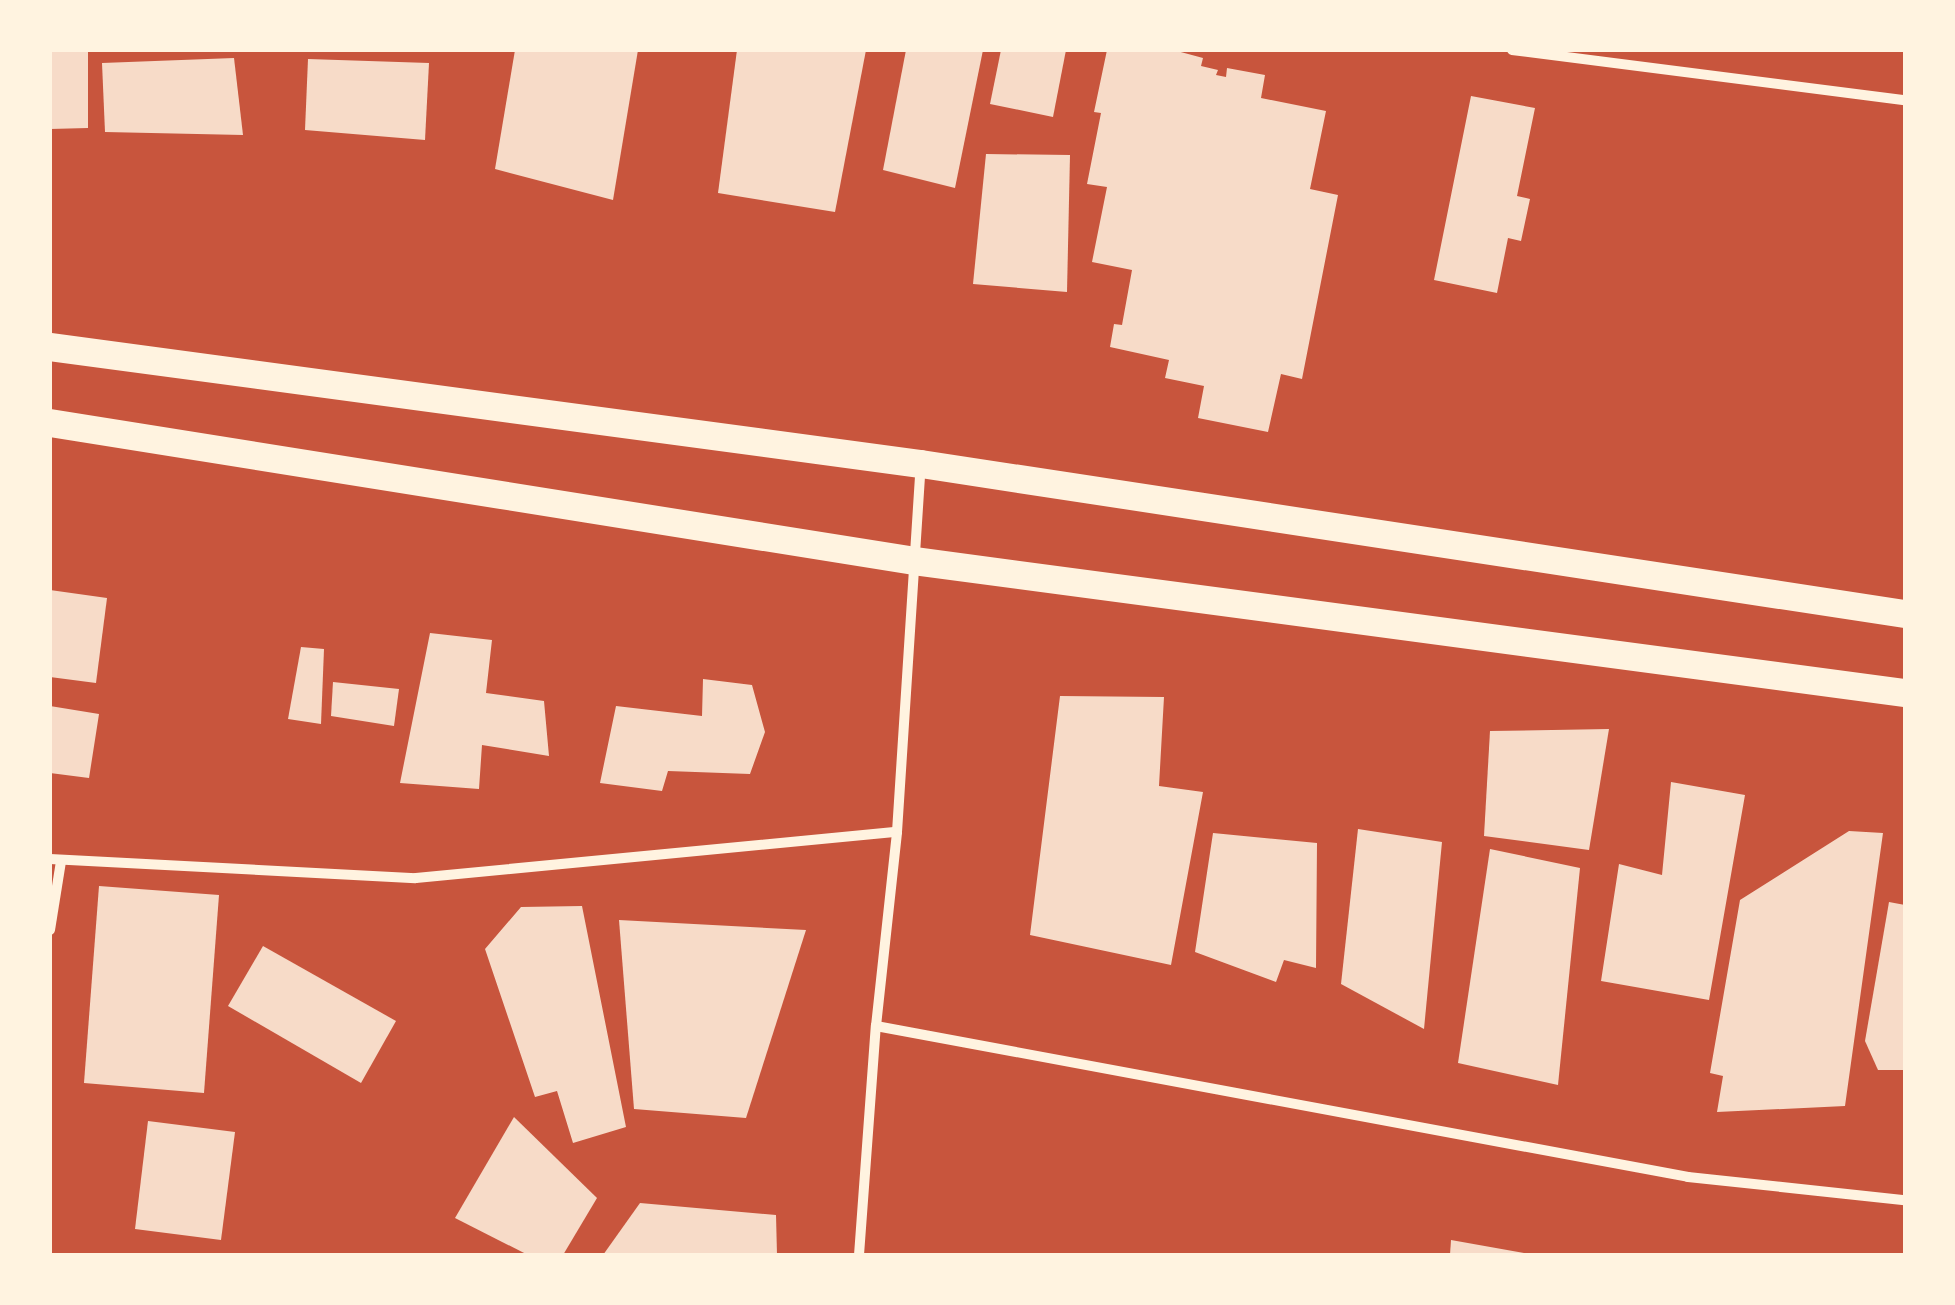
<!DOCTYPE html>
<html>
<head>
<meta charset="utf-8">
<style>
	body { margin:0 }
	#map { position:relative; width:1955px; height:1305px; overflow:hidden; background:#c8553d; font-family:Ubuntu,sans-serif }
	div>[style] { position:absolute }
	.building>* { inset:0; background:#f7dbc8 }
	.minor>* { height:10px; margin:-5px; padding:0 5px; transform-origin:5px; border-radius:5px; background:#fff3e0 }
	.trunk>* { height:28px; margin:-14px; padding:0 14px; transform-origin:14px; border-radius:14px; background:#fff3e0 }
	span { translate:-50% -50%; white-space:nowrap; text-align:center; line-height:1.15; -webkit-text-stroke:9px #fff3e0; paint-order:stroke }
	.frame { position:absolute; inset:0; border:52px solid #fff3e0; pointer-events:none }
</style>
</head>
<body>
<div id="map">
	<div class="building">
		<i style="clip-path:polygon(50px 50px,88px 50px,88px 128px,50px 129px)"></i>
		<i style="clip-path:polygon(515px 50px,638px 50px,613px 200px,495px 169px)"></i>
		<i style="clip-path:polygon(737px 50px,866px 50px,835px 212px,718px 193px)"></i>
		<i style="clip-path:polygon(906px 50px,983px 50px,955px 188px,883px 170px)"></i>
		<i style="clip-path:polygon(1001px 50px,1066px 50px,1053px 117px,990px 104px)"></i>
		<i style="clip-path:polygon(1107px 50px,1177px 51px,1203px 58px,1201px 66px,1218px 70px,1216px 75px,1226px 77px,1227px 68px,1265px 75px,1261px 98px,1326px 111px,1310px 189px,1338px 195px,1302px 379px,1281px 374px,1268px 432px,1198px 418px,1204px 386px,1165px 378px,1169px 360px,1110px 347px,1114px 324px,1122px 325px,1132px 270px,1092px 262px,1107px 187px,1087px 184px,1101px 113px,1094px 112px)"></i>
		<i style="clip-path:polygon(234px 58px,243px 135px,105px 132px,102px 63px)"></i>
		<i style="clip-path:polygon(308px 59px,429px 63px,425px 140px,305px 130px)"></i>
		<i style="clip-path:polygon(1471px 96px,1535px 108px,1517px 196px,1530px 199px,1521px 241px,1508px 238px,1497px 293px,1434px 280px)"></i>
		<i style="clip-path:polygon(986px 154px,1070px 155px,1067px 292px,973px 284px)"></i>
		<i style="clip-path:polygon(50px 590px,107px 598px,96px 683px,50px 677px)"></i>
		<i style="clip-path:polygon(430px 633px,492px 640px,486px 693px,544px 701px,549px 756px,482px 745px,479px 789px,400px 783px)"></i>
		<i style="clip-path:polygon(301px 647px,324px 649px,321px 724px,288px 719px)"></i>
		<i style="clip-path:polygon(703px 679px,752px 685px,765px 732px,750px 774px,668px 771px,662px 791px,600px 783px,616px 706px,702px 716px)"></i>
		<i style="clip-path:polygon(333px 682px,399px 689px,394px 726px,331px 716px)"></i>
		<i style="clip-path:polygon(1060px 696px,1164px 697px,1159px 786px,1203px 792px,1171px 965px,1030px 935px)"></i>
		<i style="clip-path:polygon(50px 706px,99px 714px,89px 778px,50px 773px)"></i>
		<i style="clip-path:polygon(1609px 729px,1589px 850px,1484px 836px,1490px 731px)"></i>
		<i style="clip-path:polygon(1671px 782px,1745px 795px,1709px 1000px,1601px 981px,1619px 864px,1662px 875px)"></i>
		<i style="clip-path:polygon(1358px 829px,1442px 842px,1424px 1029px,1341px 984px)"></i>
		<i style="clip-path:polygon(1849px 831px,1883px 833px,1845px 1106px,1717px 1112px,1723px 1076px,1710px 1073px,1740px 900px)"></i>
		<i style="clip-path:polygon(1213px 833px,1317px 843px,1316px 968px,1284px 960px,1276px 982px,1195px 952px)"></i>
		<i style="clip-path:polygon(1490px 849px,1580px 868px,1558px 1085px,1458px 1063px)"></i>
		<i style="clip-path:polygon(99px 886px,219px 895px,204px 1093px,84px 1083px)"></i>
		<i style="clip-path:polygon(1889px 902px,1905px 905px,1905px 1070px,1878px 1070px,1865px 1041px)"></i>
		<i style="clip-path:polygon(582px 906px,626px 1127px,573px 1143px,557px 1091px,535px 1097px,485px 949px,521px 907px)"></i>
		<i style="clip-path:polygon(619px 920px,806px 930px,746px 1118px,634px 1109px)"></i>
		<i style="clip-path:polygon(263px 946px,396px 1021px,361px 1083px,228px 1006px)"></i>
		<i style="clip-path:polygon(514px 1117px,597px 1198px,563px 1255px,528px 1255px,455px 1218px)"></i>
		<i style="clip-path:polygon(148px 1121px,235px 1132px,221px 1240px,135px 1229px)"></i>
		<i style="clip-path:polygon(640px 1203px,776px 1215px,777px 1255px,603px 1255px)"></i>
		<i style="clip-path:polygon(1451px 1240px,1524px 1253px,1524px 1255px,1450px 1255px)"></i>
	</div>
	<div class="minor">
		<i style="left:1512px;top:50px;width:396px;rotate:7.3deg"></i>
		<i style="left:50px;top:859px;width:366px;rotate:3deg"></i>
		<i style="left:416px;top:878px;width:483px;rotate:-5.5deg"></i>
		<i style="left:50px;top:930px;width:70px;rotate:-80.9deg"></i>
		<i style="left:876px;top:1026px;width:826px;rotate:10.53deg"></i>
		<i style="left:1688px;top:1177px;width:218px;rotate:6.1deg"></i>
		<i style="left:859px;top:1255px;width:230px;rotate:-85.8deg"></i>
		<i style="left:876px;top:1026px;width:195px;rotate:-83.8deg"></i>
		<i style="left:897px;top:832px;width:368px;rotate:-86.3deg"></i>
	</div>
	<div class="trunk">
		<i style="left:50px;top:347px;width:879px;rotate:7.65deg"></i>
		<i style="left:921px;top:464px;width:995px;rotate:8.67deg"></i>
		<i style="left:50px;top:423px;width:875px;rotate:9.07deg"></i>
		<i style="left:914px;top:561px;width:1000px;rotate:7.59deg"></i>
	</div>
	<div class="frame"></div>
</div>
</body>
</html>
